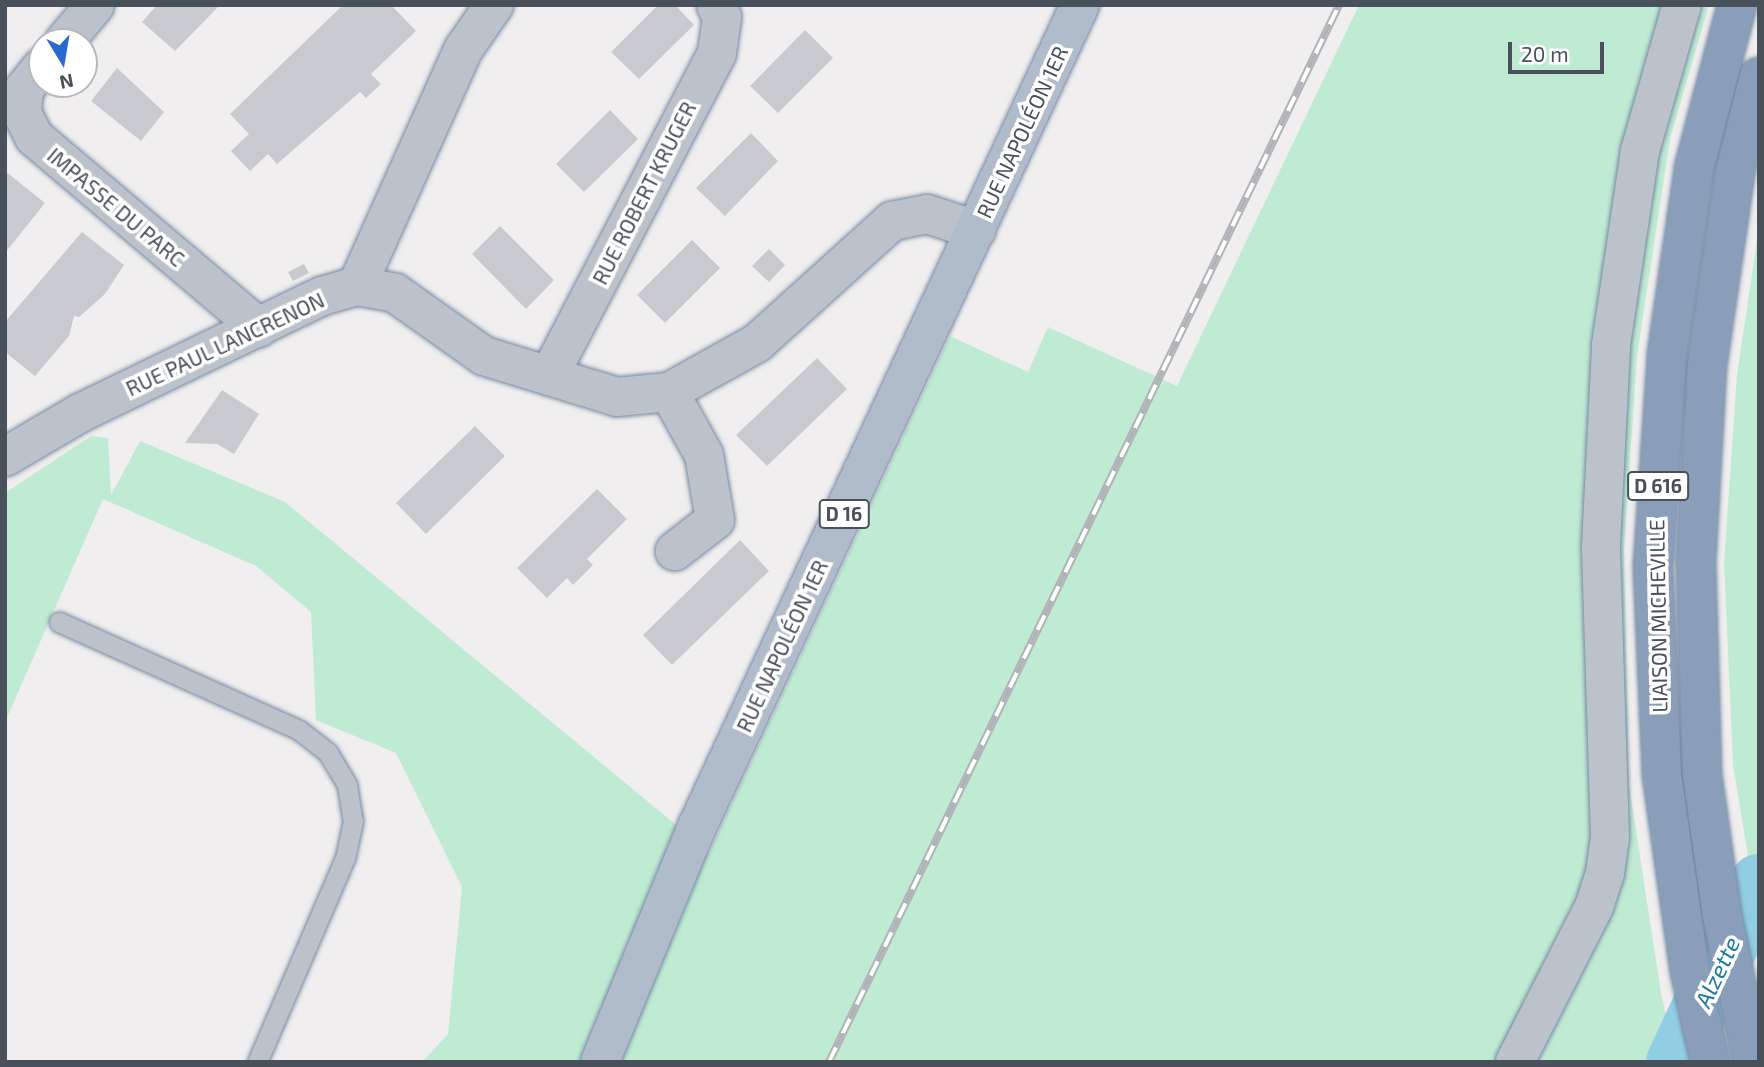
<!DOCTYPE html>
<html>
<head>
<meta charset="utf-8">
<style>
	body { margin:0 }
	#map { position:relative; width:1764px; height:1067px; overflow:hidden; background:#f0eeee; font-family:"Exo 2",sans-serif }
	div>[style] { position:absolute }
	.green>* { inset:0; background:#c0ebd3 }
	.river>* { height:58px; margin:-29px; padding:0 29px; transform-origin:29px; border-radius:29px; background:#91cee4 }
	.building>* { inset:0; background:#c9cad0 }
	.roads { filter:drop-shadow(0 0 2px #7589a4) drop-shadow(0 0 2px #7589a4) }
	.lane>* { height:19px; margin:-9.5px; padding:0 9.5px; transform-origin:9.5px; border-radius:9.5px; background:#bbc2ca }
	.street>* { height:38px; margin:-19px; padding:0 19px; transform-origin:19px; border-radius:19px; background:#bbc2ca }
	.primary>* { height:38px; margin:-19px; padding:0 19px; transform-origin:19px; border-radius:19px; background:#b0bcca }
	.highway>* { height:38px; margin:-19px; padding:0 19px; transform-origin:19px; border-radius:19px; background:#8a9eb9 }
	.rail>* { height:8px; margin-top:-4px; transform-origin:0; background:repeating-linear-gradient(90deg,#fff 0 16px,#b1b3b8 0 32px); box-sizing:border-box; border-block:2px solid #b1b3b8 }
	span { translate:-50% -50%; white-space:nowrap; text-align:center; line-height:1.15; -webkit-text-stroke:7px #fff; paint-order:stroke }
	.shield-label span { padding:2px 5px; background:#fff; border:2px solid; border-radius:5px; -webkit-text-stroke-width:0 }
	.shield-label { font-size:19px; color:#48505a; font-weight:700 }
	.street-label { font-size:21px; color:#48505a }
	.water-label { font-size:23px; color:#197a9c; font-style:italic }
	.frame { position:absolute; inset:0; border:7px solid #48505a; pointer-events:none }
	.north { position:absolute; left:28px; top:28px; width:70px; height:70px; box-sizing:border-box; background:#fff; border:2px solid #b6b9bd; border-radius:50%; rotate:169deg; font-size:19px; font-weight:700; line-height:28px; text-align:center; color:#48505a }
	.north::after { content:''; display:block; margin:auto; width:24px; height:32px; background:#2969cf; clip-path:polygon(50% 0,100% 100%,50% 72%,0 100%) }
	.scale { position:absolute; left:1508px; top:42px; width:96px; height:32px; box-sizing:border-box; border:4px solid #48505a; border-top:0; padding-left:9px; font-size:21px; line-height:24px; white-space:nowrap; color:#48505a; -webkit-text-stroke:5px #fff; paint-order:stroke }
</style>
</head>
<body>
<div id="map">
	<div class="green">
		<i style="clip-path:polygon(1359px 5px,1709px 5px,1670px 139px,1637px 356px,1624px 550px,1629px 785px,1662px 999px,1678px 1062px,422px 1062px,448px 1034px,462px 887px,396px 753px,316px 720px,311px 612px,256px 566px,103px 499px,5px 722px,5px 493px,91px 436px,108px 438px,111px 495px,140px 441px,285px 502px,709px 852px,950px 336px,1028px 372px,1048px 327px,1177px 386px)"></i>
		<i style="clip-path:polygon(1759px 227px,1759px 923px,1733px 764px,1724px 563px,1737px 375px)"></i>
	</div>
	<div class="river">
		<i style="left:1675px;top:1062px;width:198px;rotate:-64.9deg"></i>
	</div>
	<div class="building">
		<i style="clip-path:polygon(157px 5px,220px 5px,175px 51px,142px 22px)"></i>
		<i style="clip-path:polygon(343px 5px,391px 5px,416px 31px,371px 74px,381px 84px,366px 98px,360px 92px,277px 164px,268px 154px,250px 171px,231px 151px,249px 134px,230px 114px)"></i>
		<i style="clip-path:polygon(658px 5px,675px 5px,694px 25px,639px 79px,611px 52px)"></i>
		<i style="clip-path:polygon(805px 30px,833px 58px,778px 113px,750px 86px)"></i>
		<i style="clip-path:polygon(117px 68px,164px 112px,141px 141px,91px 101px)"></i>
		<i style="clip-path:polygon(610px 110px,638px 139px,584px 192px,556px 164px)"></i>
		<i style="clip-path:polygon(751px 133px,778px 161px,725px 216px,696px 188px)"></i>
		<i style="clip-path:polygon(5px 171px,45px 203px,5px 253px)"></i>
		<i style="clip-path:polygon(500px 226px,554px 280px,526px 309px,472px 254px)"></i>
		<i style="clip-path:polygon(82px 232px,124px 265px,105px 294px,79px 317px,74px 316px,69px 336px,35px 376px,5px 352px,5px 322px)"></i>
		<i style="clip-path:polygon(692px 240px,720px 268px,665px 323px,637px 295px)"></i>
		<i style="clip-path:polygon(769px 249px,785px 265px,769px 282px,752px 266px)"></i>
		<i style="clip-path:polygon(304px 264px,309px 273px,293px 281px,288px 272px)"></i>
		<i style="clip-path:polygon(817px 358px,847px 389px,767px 466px,736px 435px)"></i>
		<i style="clip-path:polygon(222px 390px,259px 414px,234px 454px,217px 444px,185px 443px)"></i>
		<i style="clip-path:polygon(475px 426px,505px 456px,426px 534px,396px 503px)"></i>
		<i style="clip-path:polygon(597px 489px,627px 519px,587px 559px,593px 565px,573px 585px,567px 578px,547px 598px,517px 568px)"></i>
		<i style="clip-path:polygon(740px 540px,769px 571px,672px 665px,643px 635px)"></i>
	</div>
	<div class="roads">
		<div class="lane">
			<i style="left:59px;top:622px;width:263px;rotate:24.2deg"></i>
			<i style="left:299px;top:730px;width:37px;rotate:38deg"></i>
			<i style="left:328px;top:753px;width:37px;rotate:59deg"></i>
			<i style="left:347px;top:785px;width:36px;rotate:81deg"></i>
			<i style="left:353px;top:821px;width:38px;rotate:102deg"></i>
			<i style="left:345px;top:858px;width:222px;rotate:113.3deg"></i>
		</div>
		<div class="street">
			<i style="left:64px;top:42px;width:48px;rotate:-50deg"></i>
			<i style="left:42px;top:67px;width:28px;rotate:129deg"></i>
			<i style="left:24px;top:89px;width:24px;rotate:95deg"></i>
			<i style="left:22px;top:113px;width:27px;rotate:63deg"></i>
			<i style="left:34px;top:137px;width:295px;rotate:40.3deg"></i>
			<i style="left:357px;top:286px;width:259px;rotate:-65.8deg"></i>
			<i style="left:463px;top:50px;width:55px;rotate:-55.4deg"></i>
			<i style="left:549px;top:376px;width:364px;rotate:-62.5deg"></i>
			<i style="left:717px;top:53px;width:36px;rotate:-82deg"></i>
			<i style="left:722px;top:17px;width:13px;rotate:-117deg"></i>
			<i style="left:669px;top:392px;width:72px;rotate:60.9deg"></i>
			<i style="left:704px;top:455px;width:66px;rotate:80.4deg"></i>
			<i style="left:715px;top:520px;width:51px;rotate:142.2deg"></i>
			<i style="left:5px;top:457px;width:87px;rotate:-30.4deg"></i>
			<i style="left:80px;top:413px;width:269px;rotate:-25.8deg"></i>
			<i style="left:322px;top:296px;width:36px;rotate:-16deg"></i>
			<i style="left:357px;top:286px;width:39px;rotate:10deg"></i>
			<i style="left:395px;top:293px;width:109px;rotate:35.3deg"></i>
			<i style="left:484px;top:356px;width:139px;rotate:17.1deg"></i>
			<i style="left:617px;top:397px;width:52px;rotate:-5.5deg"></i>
			<i style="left:669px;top:392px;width:101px;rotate:-29.1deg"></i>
			<i style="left:757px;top:343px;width:182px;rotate:-42.1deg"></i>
			<i style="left:892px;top:221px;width:36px;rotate:-11deg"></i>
			<i style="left:927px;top:214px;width:52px;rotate:18.1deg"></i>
			<i style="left:1515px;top:1062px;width:174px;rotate:-63deg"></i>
			<i style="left:1594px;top:907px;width:36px;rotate:-72deg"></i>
			<i style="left:1605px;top:873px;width:36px;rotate:-82deg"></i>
			<i style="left:1610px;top:837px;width:292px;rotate:-91.8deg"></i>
			<i style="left:1601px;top:545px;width:200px;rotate:-87.1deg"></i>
			<i style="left:1611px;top:345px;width:196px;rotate:-81.5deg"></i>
			<i style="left:1640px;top:151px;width:152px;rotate:-74deg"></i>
		</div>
		<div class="primary">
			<i style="left:600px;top:1062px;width:254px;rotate:-67.6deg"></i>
			<i style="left:697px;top:827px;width:907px;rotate:-65.02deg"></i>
		</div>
		<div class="highway">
			<i style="left:1710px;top:1062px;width:92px;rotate:-102.5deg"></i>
			<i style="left:1690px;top:972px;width:199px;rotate:-98.1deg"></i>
			<i style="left:1662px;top:775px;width:209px;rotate:-92.5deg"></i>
			<i style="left:1653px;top:566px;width:212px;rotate:-86.2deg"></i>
			<i style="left:1667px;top:354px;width:188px;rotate:-81.7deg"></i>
			<i style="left:1694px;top:168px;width:169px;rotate:-75.2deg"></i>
			<i style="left:1753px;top:1062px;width:150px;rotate:-101.9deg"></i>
			<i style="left:1722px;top:915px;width:141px;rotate:-98.1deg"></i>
			<i style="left:1702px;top:775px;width:212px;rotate:-91.6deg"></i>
			<i style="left:1696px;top:563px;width:197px;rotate:-86.8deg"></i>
			<i style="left:1707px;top:366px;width:195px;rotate:-81.7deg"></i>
			<i style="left:1735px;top:173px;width:99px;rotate:-76deg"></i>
		</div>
	</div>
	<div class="rail">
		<i style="left:829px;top:1062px;width:1174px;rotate:-64.24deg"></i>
	</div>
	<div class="shield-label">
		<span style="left:1658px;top:486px">D 616</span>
		<span style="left:844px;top:514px">D 16</span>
	</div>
	<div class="street-label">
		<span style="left:1022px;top:132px;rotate:-65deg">RUE NAPOLÉON 1ER</span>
		<span style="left:644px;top:193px;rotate:-63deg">RUE ROBERT KRUGER</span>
		<span style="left:116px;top:207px;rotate:40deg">IMPASSE DU PARC</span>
		<span style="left:225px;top:344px;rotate:-25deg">RUE PAUL LANCRENON</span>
		<span style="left:1658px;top:616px;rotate:-91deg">LIAISON MICHEVILLE</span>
		<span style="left:782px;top:646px;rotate:-65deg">RUE NAPOLÉON 1ER</span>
	</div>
	<div class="water-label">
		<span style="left:1717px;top:972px;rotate:-65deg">Alzette</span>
	</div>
	<div class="frame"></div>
	<div class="north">N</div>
	<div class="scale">20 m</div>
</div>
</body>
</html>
